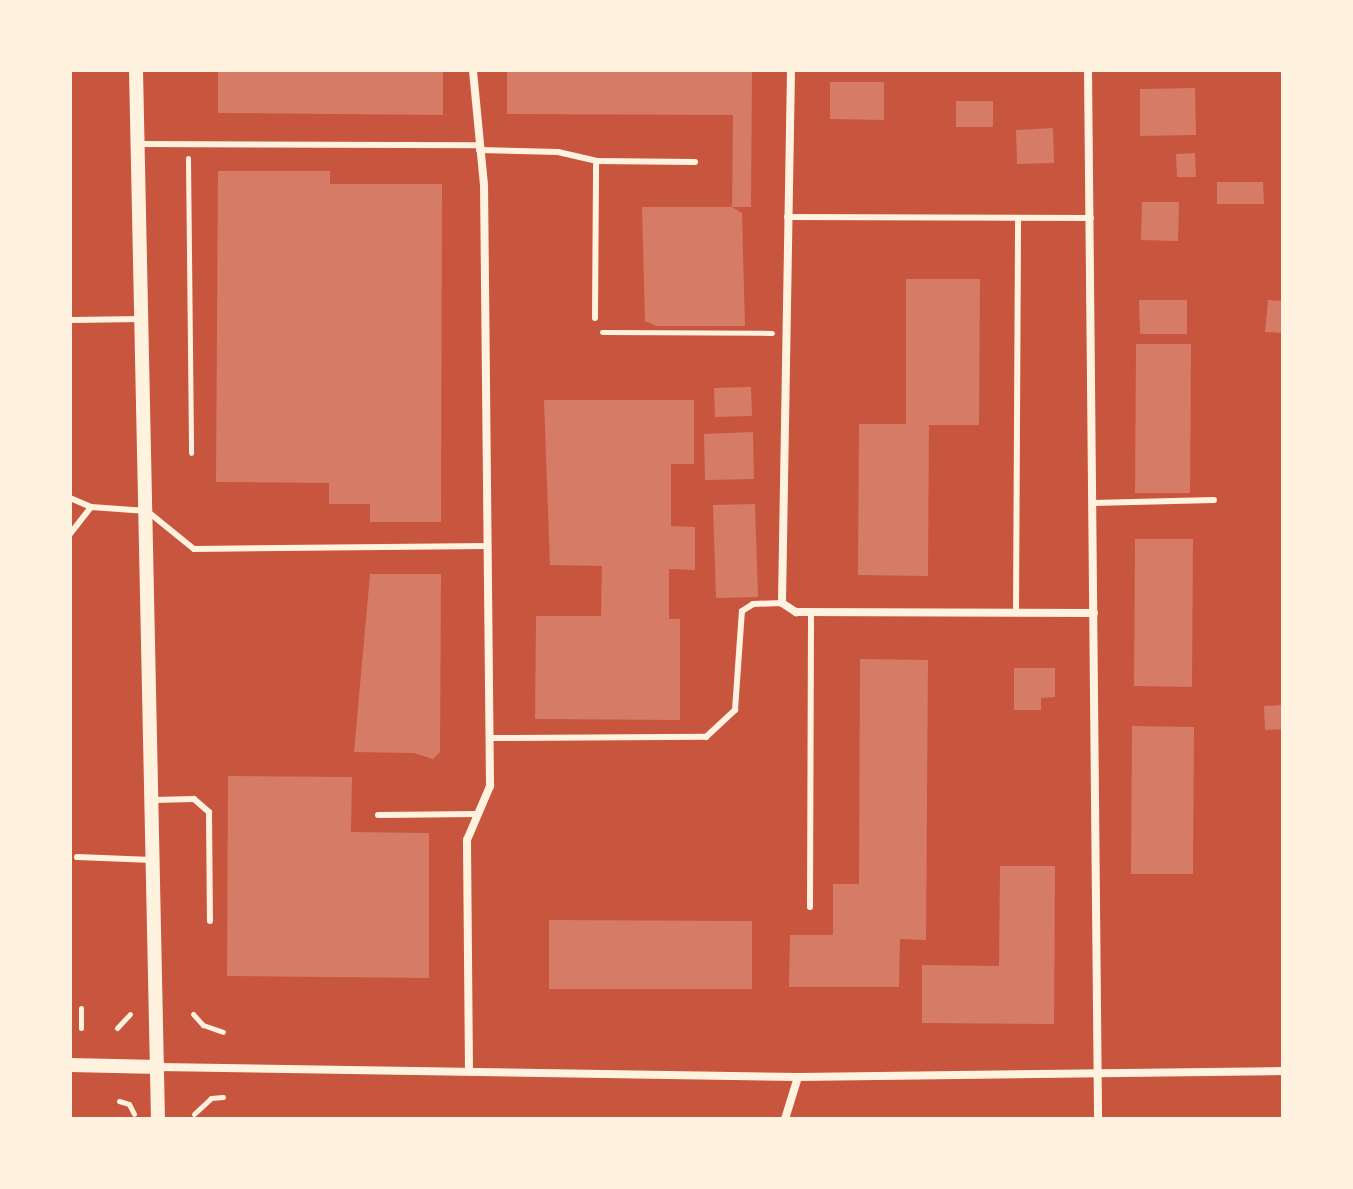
<!DOCTYPE html>
<html>
<head>
<meta charset="utf-8">
<style>
	body { margin:0 }
	#map { position:relative; width:1353px; height:1189px; overflow:hidden; background:#c8553d; font-family:Bitter,serif }
	div>[style] { position:absolute }
	.building>* { inset:0; background:#d67c66 }
	.path>* { height:5px; margin:-2.5px; padding:0 2.5px; transform-origin:2.5px; border-radius:2.5px; background:#fff3e0 }
	.service>* { height:6px; margin:-3px; padding:0 3px; transform-origin:3px; border-radius:3px; background:#fff3e0 }
	.minor>* { height:8px; margin:-4px; padding:0 4px; transform-origin:4px; border-radius:4px; background:#fff3e0 }
	.tertiary>* { height:14px; margin:-7px; padding:0 7px; transform-origin:7px; border-radius:7px; background:#fff3e0 }
	span { translate:-50% -50%; white-space:nowrap; text-align:center; line-height:1.15; -webkit-text-stroke:7px #fff3e0; paint-order:stroke }
	.frame { position:absolute; inset:0; border:72px solid #fff3e0; pointer-events:none }
</style>
</head>
<body>
<div id="map">
	<div class="building">
		<i style="clip-path:polygon(218px 70px,443px 70px,443px 115px,218px 113px)"></i>
		<i style="clip-path:polygon(507px 70px,752px 70px,751px 207px,732px 207px,733px 115px,507px 114px)"></i>
		<i style="clip-path:polygon(830px 82px,884px 82px,884px 120px,830px 119px)"></i>
		<i style="clip-path:polygon(1195px 88px,1196px 135px,1140px 136px,1140px 89px)"></i>
		<i style="clip-path:polygon(956px 101px,993px 101px,993px 127px,956px 127px)"></i>
		<i style="clip-path:polygon(1053px 128px,1054px 163px,1017px 164px,1016px 130px)"></i>
		<i style="clip-path:polygon(1195px 153px,1196px 177px,1177px 177px,1176px 154px)"></i>
		<i style="clip-path:polygon(218px 171px,330px 171px,330px 184px,442px 184px,441px 522px,370px 522px,370px 504px,329px 504px,329px 483px,216px 482px)"></i>
		<i style="clip-path:polygon(1217px 182px,1263px 182px,1264px 204px,1217px 204px)"></i>
		<i style="clip-path:polygon(1142px 202px,1179px 202px,1178px 241px,1141px 240px)"></i>
		<i style="clip-path:polygon(642px 207px,732px 207px,742px 213px,745px 326px,656px 326px,645px 321px)"></i>
		<i style="clip-path:polygon(906px 279px,980px 279px,979px 425px,929px 425px,928px 576px,858px 575px,859px 424px,906px 424px)"></i>
		<i style="clip-path:polygon(1139px 300px,1187px 300px,1187px 334px,1140px 334px)"></i>
		<i style="clip-path:polygon(1268px 300px,1283px 301px,1283px 333px,1265px 332px)"></i>
		<i style="clip-path:polygon(1136px 344px,1191px 344px,1190px 493px,1135px 493px)"></i>
		<i style="clip-path:polygon(751px 387px,752px 416px,715px 417px,714px 388px)"></i>
		<i style="clip-path:polygon(544px 400px,694px 400px,694px 464px,671px 464px,671px 526px,695px 527px,695px 570px,669px 569px,669px 619px,680px 619px,680px 720px,535px 719px,536px 616px,601px 616px,602px 566px,550px 565px)"></i>
		<i style="clip-path:polygon(753px 432px,754px 479px,705px 480px,704px 434px)"></i>
		<i style="clip-path:polygon(755px 504px,758px 597px,716px 598px,713px 505px)"></i>
		<i style="clip-path:polygon(1135px 539px,1193px 539px,1192px 687px,1134px 686px)"></i>
		<i style="clip-path:polygon(370px 574px,441px 574px,440px 752px,433px 759px,414px 753px,354px 752px)"></i>
		<i style="clip-path:polygon(860px 659px,928px 660px,926px 940px,900px 939px,899px 987px,789px 987px,790px 935px,833px 935px,833px 884px,859px 884px)"></i>
		<i style="clip-path:polygon(1014px 668px,1055px 668px,1055px 697px,1041px 698px,1041px 710px,1014px 710px)"></i>
		<i style="clip-path:polygon(1283px 705px,1283px 729px,1265px 730px,1264px 706px)"></i>
		<i style="clip-path:polygon(1132px 726px,1194px 727px,1193px 874px,1131px 874px)"></i>
		<i style="clip-path:polygon(228px 776px,352px 777px,351px 832px,429px 833px,429px 978px,227px 976px)"></i>
		<i style="clip-path:polygon(1000px 866px,1055px 866px,1054px 1024px,922px 1023px,922px 965px,999px 966px)"></i>
		<i style="clip-path:polygon(549px 920px,752px 921px,752px 989px,549px 989px)"></i>
	</div>
	<div class="path">
		<i style="left:188px;top:158px;width:295px;rotate:89.4deg"></i>
		<i style="left:602px;top:332px;width:170px;rotate:0.3deg"></i>
		<i style="left:81px;top:1008px;width:20px;rotate:90deg"></i>
		<i style="left:193px;top:1014px;width:15px;rotate:48deg"></i>
		<i style="left:203px;top:1025px;width:21px;rotate:19deg"></i>
		<i style="left:117px;top:1028px;width:19px;rotate:-47deg"></i>
		<i style="left:119px;top:1101px;width:10px;rotate:17deg"></i>
		<i style="left:129px;top:1104px;width:11px;rotate:63deg"></i>
		<i style="left:194px;top:1114px;width:23px;rotate:-43deg"></i>
		<i style="left:211px;top:1098px;width:12px;rotate:-5deg"></i>
	</div>
	<div class="service">
		<i style="left:138px;top:144px;width:341px;rotate:0.2deg"></i>
		<i style="left:479px;top:150px;width:79px;rotate:1.5deg"></i>
		<i style="left:558px;top:152px;width:39px;rotate:13deg"></i>
		<i style="left:787px;top:217px;width:304px;rotate:0.2deg"></i>
		<i style="left:595px;top:318px;width:157px;rotate:-89.6deg"></i>
		<i style="left:596px;top:161px;width:99px;rotate:0.6deg"></i>
		<i style="left:70px;top:320px;width:72px;rotate:-0.8deg"></i>
		<i style="left:70px;top:498px;width:23px;rotate:23deg"></i>
		<i style="left:1093px;top:503px;width:121px;rotate:-1.4deg"></i>
		<i style="left:70px;top:534px;width:34px;rotate:-52deg"></i>
		<i style="left:91px;top:507px;width:56px;rotate:4.1deg"></i>
		<i style="left:147px;top:511px;width:60px;rotate:39deg"></i>
		<i style="left:194px;top:549px;width:294px;rotate:-0.6deg"></i>
		<i style="left:1016px;top:613px;width:395px;rotate:-89.7deg"></i>
		<i style="left:490px;top:738px;width:216px;rotate:-0.3deg"></i>
		<i style="left:706px;top:737px;width:40px;rotate:-43deg"></i>
		<i style="left:735px;top:710px;width:99px;rotate:-86deg"></i>
		<i style="left:742px;top:611px;width:13px;rotate:-32deg"></i>
		<i style="left:753px;top:604px;width:29px;rotate:-2deg"></i>
		<i style="left:154px;top:800px;width:40px;rotate:-1.4deg"></i>
		<i style="left:194px;top:799px;width:20px;rotate:41deg"></i>
		<i style="left:209px;top:812px;width:109px;rotate:89.5deg"></i>
		<i style="left:378px;top:815px;width:99px;rotate:-0.6deg"></i>
		<i style="left:77px;top:857px;width:75px;rotate:2.3deg"></i>
		<i style="left:810px;top:907px;width:295px;rotate:-89.8deg"></i>
	</div>
	<div class="minor">
		<i style="left:791px;top:70px;width:533px;rotate:90.97deg"></i>
		<i style="left:782px;top:603px;width:17px;rotate:33deg"></i>
		<i style="left:796px;top:612px;width:298px;rotate:0.2deg"></i>
		<i style="left:1088px;top:70px;width:1049px;rotate:89.45deg"></i>
		<i style="left:159px;top:1067px;width:639px;rotate:0.9deg"></i>
		<i style="left:798px;top:1077px;width:485px;rotate:-0.7deg"></i>
		<i style="left:469px;top:1071px;width:231px;rotate:-90.5deg"></i>
		<i style="left:467px;top:840px;width:59px;rotate:-66.9deg"></i>
		<i style="left:490px;top:786px;width:601px;rotate:-90.57deg"></i>
		<i style="left:484px;top:185px;width:116px;rotate:-95.5deg"></i>
		<i style="left:785px;top:1119px;width:44px;rotate:-72.8deg"></i>
	</div>
	<div class="tertiary">
		<i style="left:136px;top:70px;width:1049px;rotate:88.8deg"></i>
		<i style="left:70px;top:1065px;width:89px;rotate:1.3deg"></i>
	</div>
	<div class="frame"></div>
</div>
</body>
</html>
